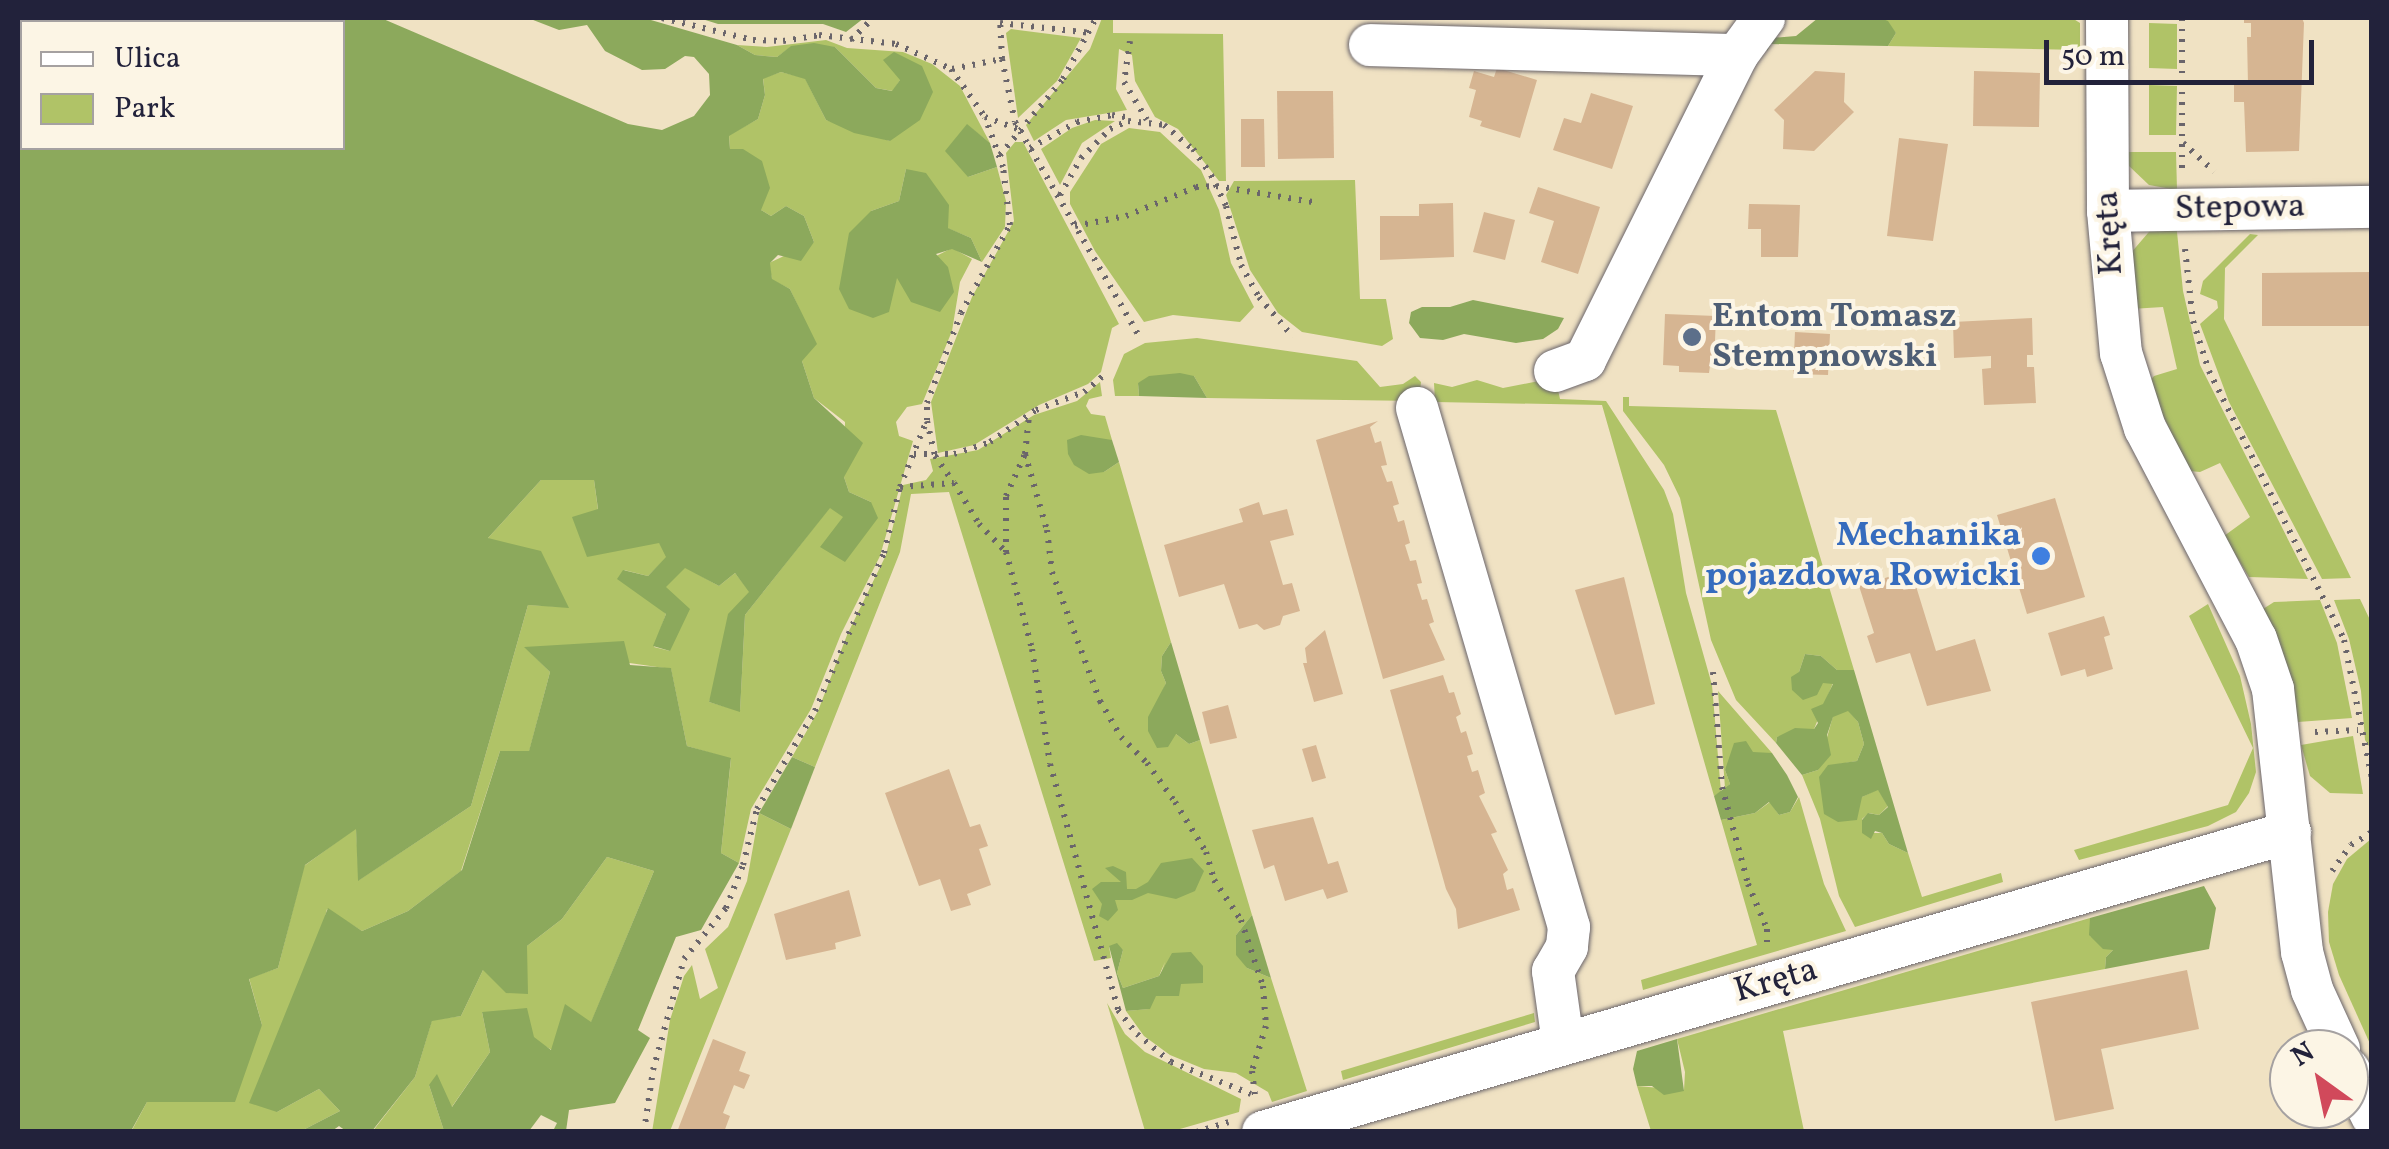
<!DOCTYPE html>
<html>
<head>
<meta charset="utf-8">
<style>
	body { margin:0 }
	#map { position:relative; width:2389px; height:1149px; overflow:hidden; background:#f0e2c3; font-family:Vollkorn,serif }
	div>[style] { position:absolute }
	.green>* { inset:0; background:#b0c367 }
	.forest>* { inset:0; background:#8ca95c }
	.building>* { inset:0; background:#d6b592 }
	.path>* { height:6px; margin-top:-3px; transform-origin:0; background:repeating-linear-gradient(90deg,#6a656b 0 2.5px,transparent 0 10.5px) }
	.roads { filter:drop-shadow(0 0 2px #6a656b) drop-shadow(0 0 2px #6a656b) }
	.minor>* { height:42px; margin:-21px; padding:0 21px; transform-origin:21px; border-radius:21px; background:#fff }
	.dots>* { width:28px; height:28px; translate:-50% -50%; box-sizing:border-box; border:5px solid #fcf5e5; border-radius:50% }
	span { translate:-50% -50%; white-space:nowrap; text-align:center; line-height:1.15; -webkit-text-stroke:8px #fcf5e5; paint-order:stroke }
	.street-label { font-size:35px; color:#22223b }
	.service-label { font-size:35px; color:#4e5e75; font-weight:700 }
	.left { translate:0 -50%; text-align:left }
	.shop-label { font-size:35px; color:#366cbe; font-weight:700 }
	.right { translate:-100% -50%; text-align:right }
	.frame { position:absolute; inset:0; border:20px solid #22223b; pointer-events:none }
	.legend { position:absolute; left:20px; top:20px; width:325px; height:130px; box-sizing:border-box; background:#fcf5e5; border:2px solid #a5a1a1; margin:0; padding:12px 18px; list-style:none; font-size:30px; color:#22223b }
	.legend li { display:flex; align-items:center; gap:20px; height:50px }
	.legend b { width:50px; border:2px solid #a5a1a1 }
	.north { position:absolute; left:2269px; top:1029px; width:100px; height:100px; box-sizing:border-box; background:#fcf5e5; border:2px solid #a5a1a1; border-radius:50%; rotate:327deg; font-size:28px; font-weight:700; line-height:40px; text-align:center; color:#22223b }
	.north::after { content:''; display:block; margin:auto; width:35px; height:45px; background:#d1495b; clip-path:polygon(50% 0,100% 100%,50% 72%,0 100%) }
	.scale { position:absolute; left:2044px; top:40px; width:270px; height:45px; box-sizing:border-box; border:5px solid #22223b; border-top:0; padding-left:12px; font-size:30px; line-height:35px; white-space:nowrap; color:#22223b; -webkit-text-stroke:8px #fcf5e5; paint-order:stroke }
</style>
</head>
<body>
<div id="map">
	<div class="green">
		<i style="clip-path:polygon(1102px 18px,1113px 18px,1113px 33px,1223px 34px,1226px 181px,1219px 181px,1178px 129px,1155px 117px,1135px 81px,1132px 55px,1119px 49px,1116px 89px,1127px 110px,1066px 120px,1034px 141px,1026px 125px,1090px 49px)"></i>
		<i style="clip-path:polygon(1880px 18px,2072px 18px,2080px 23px,2080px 50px,1888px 46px,1896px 33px)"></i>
		<i style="clip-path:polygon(2149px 23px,2177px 24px,2177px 69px,2149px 68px)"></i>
		<i style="clip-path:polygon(1011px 29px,1081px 38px,1057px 81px,1018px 118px,1006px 33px)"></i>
		<i style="clip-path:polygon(826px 40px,847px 48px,903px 52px,932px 64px,960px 86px,990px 143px,967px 125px,968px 177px,997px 167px,1006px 201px,1005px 227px,982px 262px,971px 238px,947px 228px,906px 169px,899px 201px,871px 211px,897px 276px,952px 248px,972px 259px,960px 282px,952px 331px,922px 404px,907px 407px,896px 422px,899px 436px,913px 441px,880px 556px,841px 634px,811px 709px,751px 809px,739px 863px,721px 853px,731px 759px,687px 746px,671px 669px,526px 648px,550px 672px,529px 752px,500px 751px,461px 871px,408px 911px,362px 931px,327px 909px,277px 1112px,319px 1089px,340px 1111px,301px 1131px,131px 1132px,147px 1102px,262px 1025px,249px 978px,278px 968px,304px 866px,356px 828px,359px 880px,471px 806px,528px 605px,568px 607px,488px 538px,541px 480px,594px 480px,598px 510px,659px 542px,667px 557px,648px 576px,624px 570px,666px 614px,654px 647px,670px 651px,665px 587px,685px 567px,719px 586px,735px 573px,750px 592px,709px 702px,740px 711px,745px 615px,830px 507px,843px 516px,871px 502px,849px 492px,844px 477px,845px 422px,814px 398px,802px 361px,802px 315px,790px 289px,772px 280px,769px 263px,814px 242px,804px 216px,786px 206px,771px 216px,761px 210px,730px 149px,729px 135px,758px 119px,765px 95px,763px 78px,781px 72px,805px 78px,826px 120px,890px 141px,900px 80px,893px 91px,876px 88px,835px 47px,792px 46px,777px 57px,755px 55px,737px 45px,767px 47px)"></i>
		<i style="clip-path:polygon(2149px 85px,2177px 86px,2176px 135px,2149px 135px)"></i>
		<i style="clip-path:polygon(1095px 120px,1115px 121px,1082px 143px,1060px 185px,1041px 149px,1072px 128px)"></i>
		<i style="clip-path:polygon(1129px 128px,1160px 132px,1201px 170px,1219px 210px,1231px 263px,1254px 307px,1240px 322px,1173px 315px,1144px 322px,1095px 251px,1070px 204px,1070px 192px,1101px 144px)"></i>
		<i style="clip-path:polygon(1015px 142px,1023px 142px,1119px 324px,1112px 328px,1101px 372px,1088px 384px,1039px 405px,974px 445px,938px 453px,931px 402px,972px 297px,1014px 221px,1006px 153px)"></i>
		<i style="clip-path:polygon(2122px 152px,2176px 152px,2177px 190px,2149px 185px,2129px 166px)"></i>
		<i style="clip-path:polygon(1355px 180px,1360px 299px,1386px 299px,1393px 339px,1382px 346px,1302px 332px,1278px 313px,1250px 270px,1226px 195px,1234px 181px)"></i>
		<i style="clip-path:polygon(2176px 222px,2183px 291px,2200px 365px,2308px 579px,2249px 577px,2224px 536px,2250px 517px,2220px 463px,2200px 472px,2189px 471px,2148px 383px,2154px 376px,2177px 369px,2163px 307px,2131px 309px,2130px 254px,2154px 226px)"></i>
		<i style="clip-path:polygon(2250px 234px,2258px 235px,2225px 268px,2224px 319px,2351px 578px,2322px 579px,2229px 402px,2200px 324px,2218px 308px,2217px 301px,2200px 294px,2203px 281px)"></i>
		<i style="clip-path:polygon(1197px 338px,1357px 361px,1380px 387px,1403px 384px,1415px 376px,1421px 382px,1419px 401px,1207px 398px,1194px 376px,1138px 383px,1139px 396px,1115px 396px,1113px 380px,1124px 354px,1145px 343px)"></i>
		<i style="clip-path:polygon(1477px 380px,1503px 388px,1539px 381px,1558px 390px,1560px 399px,1606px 401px,1664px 490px,1673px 514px,1686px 593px,1712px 685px,1721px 792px,1714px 796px,1602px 405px,1435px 402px,1434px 383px,1452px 387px)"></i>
		<i style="clip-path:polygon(1100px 382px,1102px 396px,1089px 399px,1086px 406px,1091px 414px,1105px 416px,1112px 440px,1094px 440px,1104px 472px,1119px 462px,1171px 642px,1162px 656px,1161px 671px,1166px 683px,1160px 697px,1176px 734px,1189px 744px,1200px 740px,1252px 915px,1236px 935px,1247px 968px,1271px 978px,1307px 1091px,1272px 1102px,1268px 1092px,1236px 1073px,1204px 1069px,1170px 1055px,1144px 1036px,1126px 1011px,1149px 1009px,1165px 962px,1159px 976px,1123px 988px,1117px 973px,1123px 950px,1109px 946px,1111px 958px,1094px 961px,949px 492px,911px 494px,900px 552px,815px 767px,792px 757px,818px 711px,847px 635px,886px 555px,903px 485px,926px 480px,933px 471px,930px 459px,978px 450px,1034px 415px,1077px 401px)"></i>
		<i style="clip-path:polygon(1623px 397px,1629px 397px,1629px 406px,1776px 410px,1854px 670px,1837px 670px,1821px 656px,1805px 654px,1799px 672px,1833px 683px,1814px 729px,1777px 737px,1776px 743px,1736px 700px,1711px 640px,1680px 498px,1664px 465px,1623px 411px)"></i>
		<i style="clip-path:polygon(2360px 599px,2371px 622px,2371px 749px,2365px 740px,2361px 691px,2349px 639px,2334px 600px)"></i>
		<i style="clip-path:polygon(2320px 600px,2337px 643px,2352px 718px,2298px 722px,2263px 609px,2274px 602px)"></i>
		<i style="clip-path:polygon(2208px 604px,2240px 676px,2251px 724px,2256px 772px,2249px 793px,2236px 812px,2208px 826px,2079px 860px,2074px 850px,2228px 805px,2253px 748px,2189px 616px)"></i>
		<i style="clip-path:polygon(1718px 691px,1772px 753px,1734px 755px,1725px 770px,1730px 784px,1725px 788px)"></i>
		<i style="clip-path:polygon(1848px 710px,1858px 722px,1864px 744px,1857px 761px,1828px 766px,1862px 797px,1878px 789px,1888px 806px,1879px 815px,1869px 813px,1862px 819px,1862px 833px,1882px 833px,1889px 844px,1908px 853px,1922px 897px,2001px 873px,2003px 882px,1855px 927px,1839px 896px,1820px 819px,1802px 775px,1818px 770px,1833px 716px)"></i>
		<i style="clip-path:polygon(2353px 736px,2363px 794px,2330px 793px,2310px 776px,2301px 745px)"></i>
		<i style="clip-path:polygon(1799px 797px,1824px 884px,1846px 931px,1643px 990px,1641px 980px,1757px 945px,1721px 820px,1755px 813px,1770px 802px,1779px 815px,1790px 812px)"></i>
		<i style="clip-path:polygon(759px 813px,791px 829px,670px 1131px,652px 1132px,670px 1020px,684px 976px,692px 965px,700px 999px,718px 988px,705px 949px,728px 927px,747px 881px)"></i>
		<i style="clip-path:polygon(2371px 839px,2372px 839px,2371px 1046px,2339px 975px,2329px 942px,2328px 912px,2333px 884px,2347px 859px)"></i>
		<i style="clip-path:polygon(607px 857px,654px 871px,591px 1023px,552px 1050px,482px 1012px,490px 1052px,451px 1108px,429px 1085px,444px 1131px,372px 1132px,415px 1077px,432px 1020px,461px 1016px,483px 970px,527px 946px,562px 919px)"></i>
		<i style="clip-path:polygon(2090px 918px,2090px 936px,2114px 949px,2106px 957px,2105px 969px,1783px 1031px,1804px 1131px,1651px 1131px,1637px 1086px,1684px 1090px,1685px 1072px,1677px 1039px)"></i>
		<i style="clip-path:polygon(1107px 1003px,1125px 1034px,1145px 1052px,1241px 1099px,1239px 1112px,1173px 1131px,1145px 1131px)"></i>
		<i style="clip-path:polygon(1534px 1013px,1535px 1022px,1343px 1080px,1341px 1071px)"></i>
	</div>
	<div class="forest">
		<i style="clip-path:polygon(evenodd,18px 18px,381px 18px,628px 124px,662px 130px,694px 116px,710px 95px,709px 74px,694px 57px,685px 56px,665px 69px,642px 70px,605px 51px,587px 25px,559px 30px,528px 18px,644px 18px,737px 45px,755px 55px,777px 57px,791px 46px,814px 43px,835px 47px,876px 88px,892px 91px,900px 80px,883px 60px,894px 52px,922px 66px,933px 92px,920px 120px,890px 141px,854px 133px,826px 120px,805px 79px,781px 72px,763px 79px,765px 95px,758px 119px,729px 136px,730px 149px,743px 149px,762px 161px,770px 188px,761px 210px,771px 216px,786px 206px,804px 216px,814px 242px,801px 261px,778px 255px,770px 263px,772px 279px,790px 289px,817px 344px,802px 361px,814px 398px,863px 443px,844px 477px,849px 492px,871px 502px,878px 518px,845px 562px,820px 547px,843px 517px,830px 508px,745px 615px,740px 712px,709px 702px,728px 614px,749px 592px,735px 573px,719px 586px,685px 568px,666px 587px,690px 609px,670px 651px,653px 646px,666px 614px,617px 579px,623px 570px,648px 576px,666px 557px,659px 543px,587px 557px,572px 517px,598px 509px,594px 480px,541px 480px,488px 538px,541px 551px,569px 608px,528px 605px,471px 806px,358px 881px,356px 829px,305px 865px,278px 968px,249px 979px,262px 1025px,235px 1102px,147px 1102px,131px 1131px,18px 1131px,18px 18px,22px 22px,342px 22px,342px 148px,22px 148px,22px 22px)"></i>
		<i style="clip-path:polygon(699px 18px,864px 18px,846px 32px,823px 24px,718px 24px)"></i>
		<i style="clip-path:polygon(1818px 18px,1880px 18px,1888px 21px,1896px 33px,1888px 46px,1771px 44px,1767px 51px,1765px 44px,1770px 38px,1796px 36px)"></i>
		<i style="clip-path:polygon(967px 124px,990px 143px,997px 167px,968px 177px,945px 151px)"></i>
		<i style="clip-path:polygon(906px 169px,926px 173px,949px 205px,948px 228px,971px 238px,982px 262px,952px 249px,936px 254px,948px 267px,954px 292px,940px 312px,911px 302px,897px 278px,889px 312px,873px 318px,849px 309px,839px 289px,849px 233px,871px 211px,899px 201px)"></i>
		<i style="clip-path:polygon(1473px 300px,1564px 318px,1558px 329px,1543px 339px,1516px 343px,1464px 334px,1443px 340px,1420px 338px,1409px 323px,1411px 312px,1422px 307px,1450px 307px)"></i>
		<i style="clip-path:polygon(1180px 373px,1194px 376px,1207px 398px,1139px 396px,1138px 383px,1149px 376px)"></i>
		<i style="clip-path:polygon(1081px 435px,1112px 440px,1119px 462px,1104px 472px,1089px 474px,1074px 465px,1068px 454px,1067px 440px)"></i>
		<i style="clip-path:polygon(624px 641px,630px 665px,671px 668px,687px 746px,731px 758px,721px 853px,739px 863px,701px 930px,676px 937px,638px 1030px,650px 1038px,615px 1103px,569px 1110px,566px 1131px,553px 1131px,557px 1123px,541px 1115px,529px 1131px,444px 1131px,429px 1085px,437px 1074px,452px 1107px,490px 1052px,482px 1012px,527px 1008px,534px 1037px,551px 1050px,565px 1004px,591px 1022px,654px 871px,607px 857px,562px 919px,527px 946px,528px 994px,506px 993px,483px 970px,461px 1016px,432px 1021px,415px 1077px,372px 1131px,346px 1131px,339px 1126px,332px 1131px,301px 1131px,340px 1111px,319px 1089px,277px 1112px,249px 1103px,328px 908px,362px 931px,408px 911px,462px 870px,500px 751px,529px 751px,550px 672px,524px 647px)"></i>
		<i style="clip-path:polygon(1171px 642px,1200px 740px,1189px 744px,1176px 734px,1168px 747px,1157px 748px,1148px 731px,1148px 717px,1166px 683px,1161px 671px,1162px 656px)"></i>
		<i style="clip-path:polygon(1805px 654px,1821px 656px,1837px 670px,1854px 670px,1908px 853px,1889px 844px,1882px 833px,1875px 831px,1871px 839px,1862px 833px,1862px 820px,1868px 813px,1879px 815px,1888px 807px,1878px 790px,1862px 797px,1857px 820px,1838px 822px,1824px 814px,1819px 777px,1828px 765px,1857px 761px,1864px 744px,1858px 722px,1848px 711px,1833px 717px,1827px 735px,1831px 755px,1818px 770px,1802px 775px,1776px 743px,1777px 737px,1795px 728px,1814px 729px,1818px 723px,1811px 709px,1823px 704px,1833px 684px,1823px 683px,1817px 695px,1803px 700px,1792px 690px,1791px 677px,1799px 672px)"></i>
		<i style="clip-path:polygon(1746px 741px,1753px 752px,1772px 753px,1787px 775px,1798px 797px,1790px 812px,1779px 815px,1769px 802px,1755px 813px,1721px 820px,1714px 796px,1730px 784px,1725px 770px,1734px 743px)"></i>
		<i style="clip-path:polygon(792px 757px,815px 767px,791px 829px,759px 813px)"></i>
		<i style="clip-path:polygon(1192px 858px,1204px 871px,1195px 891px,1176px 899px,1148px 893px,1132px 900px,1115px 900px,1118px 910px,1108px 921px,1099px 916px,1102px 904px,1092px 889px,1101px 882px,1121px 882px,1105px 868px,1113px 866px,1126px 872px,1127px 889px,1136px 889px,1148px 882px,1161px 863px)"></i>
		<i style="clip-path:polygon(2204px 886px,2216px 908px,2209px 949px,2105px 969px,2106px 957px,2113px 950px,2103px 949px,2089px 935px,2090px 918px)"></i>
		<i style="clip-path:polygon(1252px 915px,1271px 978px,1247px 968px,1236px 955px,1236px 935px)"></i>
		<i style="clip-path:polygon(1117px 943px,1123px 950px,1117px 973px,1123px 988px,1159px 976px,1172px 953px,1191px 952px,1203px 966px,1203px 983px,1181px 984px,1179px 996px,1156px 996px,1150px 1009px,1126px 1011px,1109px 946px)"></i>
		<i style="clip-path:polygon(1677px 1039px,1684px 1091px,1664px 1095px,1652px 1086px,1637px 1086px,1633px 1069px,1637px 1051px)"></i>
	</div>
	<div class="building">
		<i style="clip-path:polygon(2244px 18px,2302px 18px,2304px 23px,2299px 151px,2246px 152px,2244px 102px,2234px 102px,2234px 85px,2248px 85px,2247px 37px,2251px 37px,2251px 23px,2244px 23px)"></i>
		<i style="clip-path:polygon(1497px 68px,1537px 80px,1520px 138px,1480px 126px,1482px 121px,1469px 117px,1476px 90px,1469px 88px,1474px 71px,1494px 77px)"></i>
		<i style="clip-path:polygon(1815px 71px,1845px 73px,1844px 102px,1854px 112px,1814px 151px,1783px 149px,1784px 120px,1774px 110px)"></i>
		<i style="clip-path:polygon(1974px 71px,2040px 73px,2039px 127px,1973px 126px)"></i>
		<i style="clip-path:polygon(1277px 91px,1333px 91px,1334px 158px,1278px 159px)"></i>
		<i style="clip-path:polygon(1591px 93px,1633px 106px,1612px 169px,1553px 150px,1564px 118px,1581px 123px)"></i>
		<i style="clip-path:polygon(1241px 119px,1264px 119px,1265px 167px,1241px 167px)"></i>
		<i style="clip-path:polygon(1899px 138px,1948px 144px,1933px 241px,1887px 236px)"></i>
		<i style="clip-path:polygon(1538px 187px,1600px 207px,1578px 274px,1541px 262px,1554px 221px,1529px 213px)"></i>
		<i style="clip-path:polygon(1453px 203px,1454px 257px,1380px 260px,1380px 216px,1419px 216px,1419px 204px)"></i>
		<i style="clip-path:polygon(1749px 204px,1800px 205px,1798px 257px,1761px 257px,1761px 229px,1748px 229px)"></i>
		<i style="clip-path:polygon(1484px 212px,1515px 220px,1505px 260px,1473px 252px)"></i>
		<i style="clip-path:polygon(2372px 272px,2372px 326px,2262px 326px,2262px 273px)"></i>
		<i style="clip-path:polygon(1665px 314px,1716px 316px,1714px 366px,1710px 366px,1709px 373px,1679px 372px,1679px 366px,1663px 365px)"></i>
		<i style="clip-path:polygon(2032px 318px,2033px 355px,2027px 355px,2027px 367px,2034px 367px,2036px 403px,1984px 405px,1982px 369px,1991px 368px,1991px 356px,1954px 358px,1953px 322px)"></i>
		<i style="clip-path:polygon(1795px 332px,1830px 334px,1828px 375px,1793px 374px)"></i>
		<i style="clip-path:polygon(1378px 421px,1370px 427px,1375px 443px,1381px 441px,1387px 465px,1381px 466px,1387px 482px,1392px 481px,1399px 504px,1393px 506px,1398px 522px,1404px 520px,1410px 543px,1405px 545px,1410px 561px,1416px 560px,1422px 583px,1417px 584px,1422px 600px,1427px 599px,1434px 622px,1429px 624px,1445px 660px,1383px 679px,1316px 440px)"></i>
		<i style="clip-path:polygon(2055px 498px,2085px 597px,2027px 614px,1997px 515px)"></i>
		<i style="clip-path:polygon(1259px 502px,1263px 515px,1287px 509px,1294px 535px,1270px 541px,1283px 585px,1292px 583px,1300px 611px,1283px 616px,1280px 625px,1264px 630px,1257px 624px,1239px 629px,1224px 584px,1179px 597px,1164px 545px,1243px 522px,1239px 509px)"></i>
		<i style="clip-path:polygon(1911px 570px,1936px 651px,1975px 639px,1991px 691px,1927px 706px,1910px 653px,1876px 663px,1867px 636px,1874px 633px,1859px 586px)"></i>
		<i style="clip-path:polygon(1624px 577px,1655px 704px,1615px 715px,1575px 590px)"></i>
		<i style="clip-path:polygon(2104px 616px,2110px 635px,2104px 637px,2113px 669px,2087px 677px,2085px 669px,2061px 676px,2048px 633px)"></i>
		<i style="clip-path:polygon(1325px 630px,1343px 694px,1314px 702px,1303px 663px,1307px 663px,1305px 648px)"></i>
		<i style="clip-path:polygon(1443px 675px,1449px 693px,1454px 692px,1461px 714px,1456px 717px,1461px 733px,1466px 731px,1473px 754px,1467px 756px,1472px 772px,1478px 770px,1485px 793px,1479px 796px,1497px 832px,1491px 834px,1508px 870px,1503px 874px,1507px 890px,1513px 888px,1520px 910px,1458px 929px,1456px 909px,1446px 889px,1390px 690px)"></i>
		<i style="clip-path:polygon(1228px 705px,1237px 738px,1210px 744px,1202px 712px)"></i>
		<i style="clip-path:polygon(1316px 745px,1326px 778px,1312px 782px,1302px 749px)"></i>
		<i style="clip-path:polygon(949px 769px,970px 827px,980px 824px,988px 846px,979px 849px,991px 885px,967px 894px,971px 905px,951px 911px,940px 879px,919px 886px,885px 793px)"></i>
		<i style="clip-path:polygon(1313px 817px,1328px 864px,1338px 861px,1348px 892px,1327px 899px,1323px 889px,1285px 901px,1274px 865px,1264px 869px,1252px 830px)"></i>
		<i style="clip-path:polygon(849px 890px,861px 936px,835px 943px,836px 949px,786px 960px,774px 914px)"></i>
		<i style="clip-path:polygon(2187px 970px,2199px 1029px,2101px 1049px,2114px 1109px,2055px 1121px,2031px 1002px)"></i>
		<i style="clip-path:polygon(713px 1039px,746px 1052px,739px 1071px,750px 1075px,744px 1089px,734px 1085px,723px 1113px,730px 1116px,724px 1132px,677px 1132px)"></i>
	</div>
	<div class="path">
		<i style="left:662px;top:18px;width:94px;rotate:13.6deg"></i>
		<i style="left:753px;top:40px;width:30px;rotate:2deg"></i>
		<i style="left:783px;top:41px;width:36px;rotate:-9deg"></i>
		<i style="left:819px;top:35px;width:78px;rotate:6.7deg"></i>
		<i style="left:896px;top:44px;width:60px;rotate:24.4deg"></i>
		<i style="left:951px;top:69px;width:59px;rotate:54.7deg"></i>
		<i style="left:985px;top:117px;width:37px;rotate:20deg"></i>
		<i style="left:2182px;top:18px;width:156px;rotate:90deg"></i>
		<i style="left:1000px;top:23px;width:92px;rotate:6.3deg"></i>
		<i style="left:851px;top:40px;width:31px;rotate:-45deg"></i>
		<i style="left:1130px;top:41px;width:41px;rotate:98.3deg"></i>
		<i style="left:1124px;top:82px;width:44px;rotate:58.8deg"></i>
		<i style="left:1002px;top:59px;width:64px;rotate:78.3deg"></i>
		<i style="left:1015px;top:122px;width:247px;rotate:59.9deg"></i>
		<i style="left:952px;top:69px;width:51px;rotate:-11.3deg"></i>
		<i style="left:1002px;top:59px;width:41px;rotate:-92.8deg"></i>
		<i style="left:2183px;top:143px;width:42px;rotate:42.1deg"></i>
		<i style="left:1030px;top:148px;width:54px;rotate:-29deg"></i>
		<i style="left:1077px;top:122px;width:36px;rotate:-11deg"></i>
		<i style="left:1112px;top:115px;width:19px;rotate:9deg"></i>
		<i style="left:1000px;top:155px;width:99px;rotate:-50.3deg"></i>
		<i style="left:1063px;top:79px;width:69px;rotate:-61.6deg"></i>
		<i style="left:1060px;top:195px;width:43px;rotate:-60.4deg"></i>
		<i style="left:1081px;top:158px;width:41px;rotate:-45deg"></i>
		<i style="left:1110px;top:129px;width:20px;rotate:-24deg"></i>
		<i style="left:1128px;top:121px;width:36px;rotate:6deg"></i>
		<i style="left:1164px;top:125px;width:38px;rotate:40deg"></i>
		<i style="left:1193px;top:149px;width:32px;rotate:55deg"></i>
		<i style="left:1211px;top:175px;width:34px;rotate:64deg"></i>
		<i style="left:1226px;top:206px;width:61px;rotate:75.7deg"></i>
		<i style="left:1241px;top:265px;width:37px;rotate:61deg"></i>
		<i style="left:1259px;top:297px;width:52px;rotate:49.6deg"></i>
		<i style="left:1075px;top:226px;width:52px;rotate:-11.1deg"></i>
		<i style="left:1126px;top:216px;width:76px;rotate:-22.5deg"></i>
		<i style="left:1196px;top:187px;width:20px;rotate:-3deg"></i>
		<i style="left:1216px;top:186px;width:98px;rotate:9.4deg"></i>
		<i style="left:2185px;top:249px;width:72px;rotate:83.7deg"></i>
		<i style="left:2193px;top:321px;width:52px;rotate:72.3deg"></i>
		<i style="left:2209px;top:371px;width:301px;rotate:63.3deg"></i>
		<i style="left:2344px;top:640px;width:142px;rotate:78.6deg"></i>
		<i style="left:927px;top:421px;width:36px;rotate:77deg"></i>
		<i style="left:935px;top:456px;width:32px;rotate:55deg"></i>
		<i style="left:914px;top:454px;width:40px"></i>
		<i style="left:954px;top:454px;width:38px;rotate:-18deg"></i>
		<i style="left:990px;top:442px;width:56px;rotate:-34.8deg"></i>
		<i style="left:1036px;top:410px;width:51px;rotate:-20.6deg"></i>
		<i style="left:1084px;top:392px;width:31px;rotate:-40deg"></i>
		<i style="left:1025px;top:454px;width:79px;rotate:73.9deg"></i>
		<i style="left:1047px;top:530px;width:42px;rotate:83.2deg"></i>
		<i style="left:1052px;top:572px;width:138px;rotate:69.6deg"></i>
		<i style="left:1100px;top:701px;width:42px;rotate:59.7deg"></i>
		<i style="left:1121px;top:737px;width:37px;rotate:45deg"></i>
		<i style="left:1147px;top:763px;width:48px;rotate:54.3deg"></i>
		<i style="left:1175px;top:802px;width:59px;rotate:58.2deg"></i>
		<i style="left:1206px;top:852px;width:29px;rotate:74deg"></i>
		<i style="left:1214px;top:880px;width:48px;rotate:56deg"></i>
		<i style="left:1241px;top:920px;width:70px;rotate:71.6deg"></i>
		<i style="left:1263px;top:986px;width:40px;rotate:85.7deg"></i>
		<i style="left:1266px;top:1026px;width:47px;rotate:107.3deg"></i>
		<i style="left:1252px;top:1071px;width:24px;rotate:83deg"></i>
		<i style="left:900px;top:487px;width:54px;rotate:-4.2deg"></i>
		<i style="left:954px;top:483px;width:48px;rotate:58.6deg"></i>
		<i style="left:979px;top:524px;width:39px;rotate:46deg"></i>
		<i style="left:1006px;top:552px;width:56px;rotate:-90deg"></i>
		<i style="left:1006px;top:496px;width:46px;rotate:-65.7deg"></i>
		<i style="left:1025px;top:454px;width:39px;rotate:-84deg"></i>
		<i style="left:1006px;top:552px;width:100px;rotate:75deg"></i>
		<i style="left:1032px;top:649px;width:116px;rotate:81.1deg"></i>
		<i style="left:1050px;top:764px;width:255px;rotate:74.5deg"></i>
		<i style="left:1118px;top:1010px;width:31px;rotate:52deg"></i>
		<i style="left:1137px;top:1034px;width:44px;rotate:39.5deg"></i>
		<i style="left:1171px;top:1062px;width:86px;rotate:21.8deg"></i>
		<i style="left:1713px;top:672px;width:115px;rotate:85.5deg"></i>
		<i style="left:1722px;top:787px;width:100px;rotate:75deg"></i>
		<i style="left:1748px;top:884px;width:49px;rotate:67.1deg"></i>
		<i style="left:1767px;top:929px;width:18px;rotate:90deg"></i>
		<i style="left:2315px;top:732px;width:43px;rotate:-2.7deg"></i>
		<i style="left:2332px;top:871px;width:32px;rotate:-54deg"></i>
		<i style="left:2351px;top:845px;width:25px;rotate:-32deg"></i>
		<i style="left:644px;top:1132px;width:63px;rotate:-81.7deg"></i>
		<i style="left:653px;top:1070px;width:115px;rotate:-74.4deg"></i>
		<i style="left:684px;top:959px;width:66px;rotate:-50.5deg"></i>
		<i style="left:726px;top:908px;width:46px;rotate:-68.4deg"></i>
		<i style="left:743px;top:865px;width:58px;rotate:-76deg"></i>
		<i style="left:757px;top:809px;width:114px;rotate:-59.4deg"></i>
		<i style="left:815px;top:711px;width:172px;rotate:-66.4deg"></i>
		<i style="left:884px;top:553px;width:68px;rotate:-76.4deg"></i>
		<i style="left:900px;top:487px;width:72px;rotate:-68.1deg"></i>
		<i style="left:927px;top:420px;width:17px;rotate:-90deg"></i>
		<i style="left:927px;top:403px;width:96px;rotate:-69.3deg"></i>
		<i style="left:961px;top:313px;width:101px;rotate:-60.9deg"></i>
		<i style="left:1010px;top:225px;width:58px;rotate:-96.9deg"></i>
		<i style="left:1003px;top:167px;width:53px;rotate:-109.8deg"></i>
		<i style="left:1196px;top:1132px;width:34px;rotate:-17deg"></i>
	</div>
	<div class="roads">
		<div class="minor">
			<i style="left:2107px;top:18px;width:193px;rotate:89.7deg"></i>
			<i style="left:2108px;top:211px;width:143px;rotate:84.8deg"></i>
			<i style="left:2121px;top:353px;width:79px;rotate:72.3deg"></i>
			<i style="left:2145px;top:428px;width:238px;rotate:62.3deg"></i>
			<i style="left:2256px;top:639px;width:53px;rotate:71.2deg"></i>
			<i style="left:2273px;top:689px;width:265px;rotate:83.7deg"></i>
			<i style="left:2302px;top:952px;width:39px;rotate:75deg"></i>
			<i style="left:2312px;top:990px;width:65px;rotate:65.4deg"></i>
			<i style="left:1370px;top:45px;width:367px;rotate:1.6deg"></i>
			<i style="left:2108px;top:211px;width:264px;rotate:-0.9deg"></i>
			<i style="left:1555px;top:371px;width:32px;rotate:-20deg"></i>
			<i style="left:1585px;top:360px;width:341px;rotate:-63.5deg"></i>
			<i style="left:1737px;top:55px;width:46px;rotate:-53.9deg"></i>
			<i style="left:1417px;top:408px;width:541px;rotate:73.68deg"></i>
			<i style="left:1569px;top:927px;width:20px;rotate:96deg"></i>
			<i style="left:1567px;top:947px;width:28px;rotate:120deg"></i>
			<i style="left:1553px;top:971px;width:73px;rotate:82.1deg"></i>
			<i style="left:2349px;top:1070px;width:51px;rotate:63.4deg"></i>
			<i style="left:1263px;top:1132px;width:1070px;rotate:-16.28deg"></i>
		</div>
	</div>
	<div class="dots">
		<i style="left:1692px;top:337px;background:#5c6f8a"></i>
		<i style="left:2041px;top:556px;background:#3f7fe0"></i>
	</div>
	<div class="street-label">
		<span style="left:2240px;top:208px;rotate:-1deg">Stepowa</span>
		<span style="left:2110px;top:233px;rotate:-93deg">Kręta</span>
		<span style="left:1776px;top:981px;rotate:-16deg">Kręta</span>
	</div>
	<div class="service-label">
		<span class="left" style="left:1712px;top:337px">Entom Tomasz<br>Stempnowski</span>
	</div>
	<div class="shop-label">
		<span class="right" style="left:2021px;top:556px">Mechanika<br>pojazdowa Rowicki</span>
	</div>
	<div class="frame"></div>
	<ul class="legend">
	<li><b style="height:12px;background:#fff"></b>Ulica</li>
	<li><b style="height:28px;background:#b0c367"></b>Park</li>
	</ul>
	<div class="north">N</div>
	<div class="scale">50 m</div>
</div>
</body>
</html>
